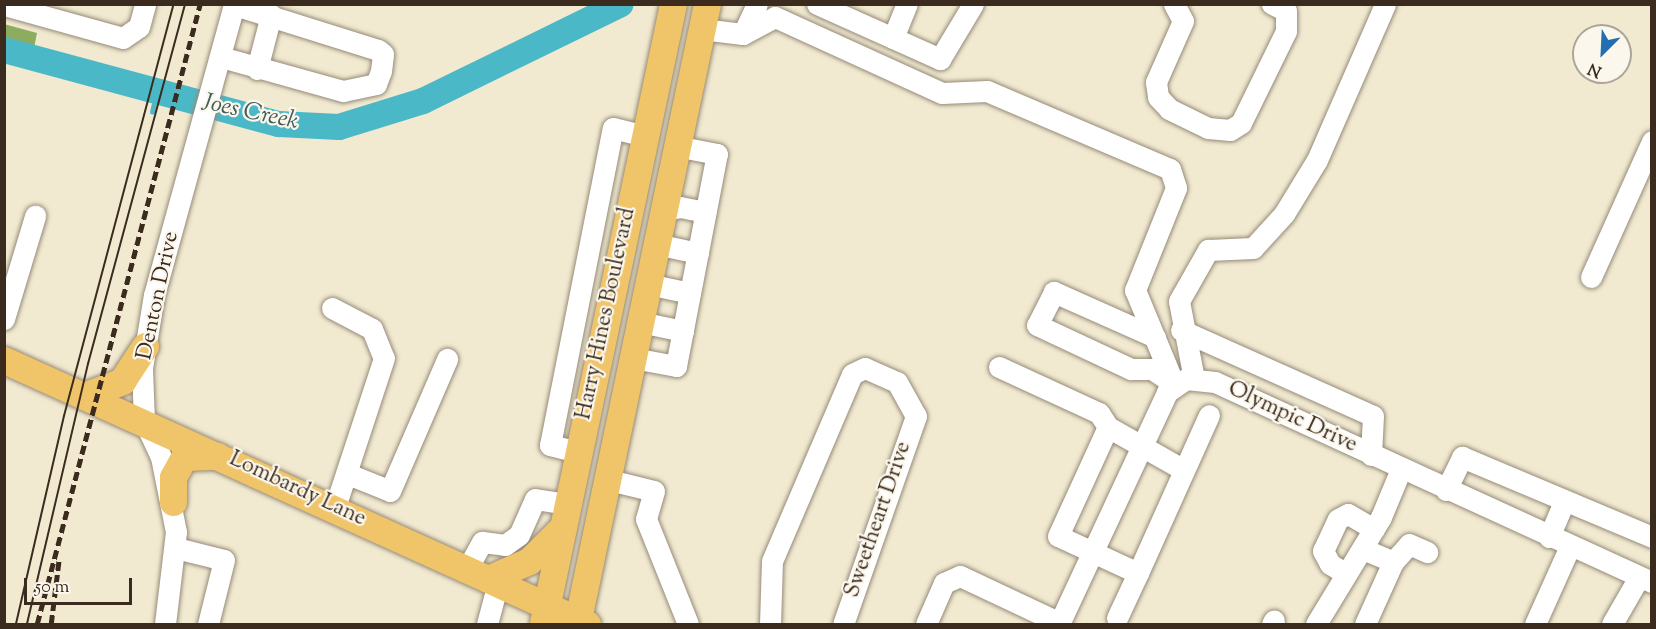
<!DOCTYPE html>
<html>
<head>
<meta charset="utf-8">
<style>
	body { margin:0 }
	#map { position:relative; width:1656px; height:629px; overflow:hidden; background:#f1ead1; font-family:"Sorts Mill Goudy",serif }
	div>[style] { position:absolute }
	.forest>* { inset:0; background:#8cac60 }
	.stream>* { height:4.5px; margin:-2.25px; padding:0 2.25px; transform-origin:2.25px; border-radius:2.25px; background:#4bb8c7 }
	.river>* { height:26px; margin:-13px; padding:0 13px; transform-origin:13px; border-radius:13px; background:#4bb8c7 }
	.roads { filter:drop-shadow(0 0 2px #968a78) drop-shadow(0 0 2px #968a78) }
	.minor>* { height:21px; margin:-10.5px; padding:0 10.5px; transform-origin:10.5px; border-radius:10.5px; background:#fff }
	.major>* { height:27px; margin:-13.5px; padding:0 13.5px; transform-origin:13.5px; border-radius:13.5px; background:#f0c469 }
	.tram>* { height:1.5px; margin:-0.75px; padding:0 0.75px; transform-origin:0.75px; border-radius:0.75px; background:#3b2a1e }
	.rail>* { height:4.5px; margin-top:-2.25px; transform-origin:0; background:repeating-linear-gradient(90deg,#3b2a1e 0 9px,transparent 0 13.5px) }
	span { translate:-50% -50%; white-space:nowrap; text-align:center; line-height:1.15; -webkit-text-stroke:4.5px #fbf7ec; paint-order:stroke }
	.street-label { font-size:22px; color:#3b2a1e }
	.water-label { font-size:24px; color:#415c59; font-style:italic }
	.frame { position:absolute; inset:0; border:6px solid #3b2a1e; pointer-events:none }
	.north { position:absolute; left:1572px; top:24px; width:60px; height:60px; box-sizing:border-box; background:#fbf7ec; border:2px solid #aea59a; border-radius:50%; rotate:204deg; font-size:16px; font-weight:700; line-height:24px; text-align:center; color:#3b2a1e }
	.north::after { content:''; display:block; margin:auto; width:21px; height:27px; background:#1f6fb2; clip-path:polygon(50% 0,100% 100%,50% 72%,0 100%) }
	.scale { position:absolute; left:24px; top:578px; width:108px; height:27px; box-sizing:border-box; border:3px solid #3b2a1e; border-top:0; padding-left:8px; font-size:18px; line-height:21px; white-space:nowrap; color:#3b2a1e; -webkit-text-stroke:4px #fbf7ec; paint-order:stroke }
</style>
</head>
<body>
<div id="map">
	<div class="forest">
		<i style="clip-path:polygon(4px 24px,37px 33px,34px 48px,5px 40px)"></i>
	</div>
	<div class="stream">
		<i style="left:152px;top:112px;width:22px;rotate:-77deg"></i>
	</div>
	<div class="river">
		<i style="left:4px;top:50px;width:285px;rotate:15.1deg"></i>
		<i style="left:279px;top:124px;width:60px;rotate:2.9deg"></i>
		<i style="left:339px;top:127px;width:88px;rotate:-17.2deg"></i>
		<i style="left:423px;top:101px;width:220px;rotate:-26.1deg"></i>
	</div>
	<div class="roads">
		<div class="minor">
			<i style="left:817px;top:4px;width:135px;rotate:24.1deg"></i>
			<i style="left:940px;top:59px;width:64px;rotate:-59deg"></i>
			<i style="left:1174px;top:4px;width:19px;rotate:62deg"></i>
			<i style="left:1183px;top:21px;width:67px;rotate:113.9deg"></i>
			<i style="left:1156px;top:82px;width:15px;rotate:82deg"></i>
			<i style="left:1158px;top:97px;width:16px;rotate:47deg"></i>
			<i style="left:1169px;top:109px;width:43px;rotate:26deg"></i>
			<i style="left:1208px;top:128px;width:22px;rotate:5deg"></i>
			<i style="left:1230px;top:130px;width:13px;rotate:-32deg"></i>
			<i style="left:1241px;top:123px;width:102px;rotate:-63.9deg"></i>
			<i style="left:1286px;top:31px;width:20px;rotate:-90deg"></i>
			<i style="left:1286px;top:11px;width:16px;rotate:-153deg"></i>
			<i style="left:4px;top:5px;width:123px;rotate:15.5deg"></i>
			<i style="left:123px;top:38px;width:19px;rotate:-35deg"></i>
			<i style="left:139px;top:27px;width:24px;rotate:-75deg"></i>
			<i style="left:702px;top:29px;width:41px;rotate:7deg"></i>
			<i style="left:743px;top:34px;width:36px;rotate:-28deg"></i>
			<i style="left:775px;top:17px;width:183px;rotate:24.5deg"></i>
			<i style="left:942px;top:93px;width:45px;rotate:-2.5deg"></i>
			<i style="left:987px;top:91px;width:199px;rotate:23.1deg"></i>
			<i style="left:1170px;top:169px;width:20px;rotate:72deg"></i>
			<i style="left:1176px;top:188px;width:110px;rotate:111.9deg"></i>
			<i style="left:1135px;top:290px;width:102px;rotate:67.5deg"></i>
			<i style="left:743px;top:34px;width:33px;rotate:-65deg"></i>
			<i style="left:893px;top:38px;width:37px;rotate:-68deg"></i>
			<i style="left:221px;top:57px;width:127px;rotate:15.6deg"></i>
			<i style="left:343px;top:91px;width:34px;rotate:-12deg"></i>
			<i style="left:376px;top:84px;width:14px;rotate:-69deg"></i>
			<i style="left:381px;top:71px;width:17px;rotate:-83deg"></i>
			<i style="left:383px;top:54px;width:6px;rotate:-141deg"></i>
			<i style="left:378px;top:50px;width:151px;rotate:-162.6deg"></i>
			<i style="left:257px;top:69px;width:56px;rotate:-75.5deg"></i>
			<i style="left:662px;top:211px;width:18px;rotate:-13deg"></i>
			<i style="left:680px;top:207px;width:26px;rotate:11deg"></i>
			<i style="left:656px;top:244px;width:43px;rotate:12.1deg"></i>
			<i style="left:1591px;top:277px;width:149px;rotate:-65.8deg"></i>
			<i style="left:648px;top:284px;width:43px;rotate:12.1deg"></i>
			<i style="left:332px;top:308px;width:45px;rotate:27.7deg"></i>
			<i style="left:372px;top:329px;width:31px;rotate:68deg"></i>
			<i style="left:384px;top:358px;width:157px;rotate:108.2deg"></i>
			<i style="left:4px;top:319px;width:108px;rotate:-73.2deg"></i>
			<i style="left:640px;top:322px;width:44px;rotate:11.8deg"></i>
			<i style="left:1181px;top:330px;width:210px;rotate:24.1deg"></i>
			<i style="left:1373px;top:416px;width:39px;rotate:93deg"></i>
			<i style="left:1155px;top:337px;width:111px;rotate:-156deg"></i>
			<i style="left:1054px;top:292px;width:37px;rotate:117deg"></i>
			<i style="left:1037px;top:325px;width:104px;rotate:25.1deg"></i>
			<i style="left:1131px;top:369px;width:21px"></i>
			<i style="left:1152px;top:369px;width:27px;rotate:34deg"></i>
			<i style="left:633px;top:358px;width:44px;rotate:10.5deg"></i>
			<i style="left:676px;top:366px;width:216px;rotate:-79.1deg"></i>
			<i style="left:717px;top:154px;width:42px;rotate:-169deg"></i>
			<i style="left:999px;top:367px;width:110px;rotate:24.7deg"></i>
			<i style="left:1099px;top:413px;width:17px;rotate:57deg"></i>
			<i style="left:1194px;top:379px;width:79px;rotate:-100.9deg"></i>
			<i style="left:1179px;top:301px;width:59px;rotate:-60.4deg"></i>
			<i style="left:1208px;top:250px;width:45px;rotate:-2.5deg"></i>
			<i style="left:1253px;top:248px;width:46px;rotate:-47.6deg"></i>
			<i style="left:1284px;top:214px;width:63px;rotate:-58.6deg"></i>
			<i style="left:1317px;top:160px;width:170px;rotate:-66.4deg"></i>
			<i style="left:578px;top:452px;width:29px;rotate:-166deg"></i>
			<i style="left:550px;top:445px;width:323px;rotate:-78.8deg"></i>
			<i style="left:613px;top:128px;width:33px;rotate:14deg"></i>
			<i style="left:348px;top:474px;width:45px;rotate:22deg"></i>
			<i style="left:390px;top:491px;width:144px;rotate:-66.6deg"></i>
			<i style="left:609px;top:480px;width:46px;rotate:13.7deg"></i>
			<i style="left:654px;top:491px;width:29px;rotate:106deg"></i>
			<i style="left:646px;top:519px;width:113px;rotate:68.2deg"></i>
			<i style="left:1446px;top:490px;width:37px;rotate:-64deg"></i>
			<i style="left:1462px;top:457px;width:206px;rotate:22.8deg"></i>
			<i style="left:1549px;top:537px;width:39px;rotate:-67deg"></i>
			<i style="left:176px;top:548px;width:49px;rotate:14deg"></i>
			<i style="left:224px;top:560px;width:66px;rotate:104deg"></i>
			<i style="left:1363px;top:549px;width:33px;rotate:23deg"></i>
			<i style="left:1393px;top:562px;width:68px;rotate:114.3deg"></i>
			<i style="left:1393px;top:562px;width:24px;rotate:-48deg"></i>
			<i style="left:1409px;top:544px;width:20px;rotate:24deg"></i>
			<i style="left:467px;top:569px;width:31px;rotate:-61deg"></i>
			<i style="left:482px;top:542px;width:23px;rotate:7deg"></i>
			<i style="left:505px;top:545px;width:17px;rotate:-36deg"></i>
			<i style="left:519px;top:535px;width:39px;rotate:-66deg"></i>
			<i style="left:535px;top:499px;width:33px;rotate:9deg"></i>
			<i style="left:1343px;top:572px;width:15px;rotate:-148deg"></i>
			<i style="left:1330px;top:564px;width:15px;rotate:-118deg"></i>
			<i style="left:1323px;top:551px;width:35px;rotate:-65deg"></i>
			<i style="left:1338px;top:519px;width:11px;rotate:-27deg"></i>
			<i style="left:1348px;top:514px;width:30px;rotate:30deg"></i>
			<i style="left:1138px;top:573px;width:173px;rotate:-65.8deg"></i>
			<i style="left:1117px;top:618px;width:50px;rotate:-65deg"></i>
			<i style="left:1138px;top:573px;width:88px;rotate:-155.2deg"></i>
			<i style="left:1058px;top:536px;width:120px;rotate:-65.4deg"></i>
			<i style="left:1108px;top:427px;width:87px;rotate:29.5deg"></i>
			<i style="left:165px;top:624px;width:93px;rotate:-83.2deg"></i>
			<i style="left:176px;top:532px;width:76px;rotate:-101.3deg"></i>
			<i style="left:161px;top:457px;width:40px;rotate:-115deg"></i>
			<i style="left:144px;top:421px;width:53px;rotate:-92.2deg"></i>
			<i style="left:142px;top:368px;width:74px;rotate:-80.7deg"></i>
			<i style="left:154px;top:295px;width:302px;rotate:-74.6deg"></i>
			<i style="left:487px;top:624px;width:42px;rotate:-75deg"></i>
			<i style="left:770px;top:624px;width:63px;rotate:-88.2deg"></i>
			<i style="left:772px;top:561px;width:203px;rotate:-66.8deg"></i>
			<i style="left:852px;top:374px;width:14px;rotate:-25deg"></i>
			<i style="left:865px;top:368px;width:35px;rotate:24deg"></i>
			<i style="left:897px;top:382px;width:39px;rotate:61deg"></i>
			<i style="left:916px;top:416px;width:220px;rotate:109.3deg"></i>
			<i style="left:926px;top:624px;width:45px;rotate:-66.3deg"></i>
			<i style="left:944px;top:583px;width:17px;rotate:-24deg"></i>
			<i style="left:960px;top:576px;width:110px;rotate:25.2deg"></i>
			<i style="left:1059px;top:624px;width:256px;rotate:-65deg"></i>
			<i style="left:1167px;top:392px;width:23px;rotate:-34deg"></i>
			<i style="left:1186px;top:379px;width:29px;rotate:6deg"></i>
			<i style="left:1215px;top:382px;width:481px;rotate:24.6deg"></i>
			<i style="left:1272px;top:624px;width:4px;rotate:-63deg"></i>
			<i style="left:1316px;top:624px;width:125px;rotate:-58.7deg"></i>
			<i style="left:1381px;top:517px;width:52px;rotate:-67.4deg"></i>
			<i style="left:1535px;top:624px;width:85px;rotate:-65.8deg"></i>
			<i style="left:1612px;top:624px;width:54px;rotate:-60.1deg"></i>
		</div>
		<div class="major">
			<i style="left:4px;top:360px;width:640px;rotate:24.36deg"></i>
			<i style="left:86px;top:395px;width:39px;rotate:-21deg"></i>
			<i style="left:122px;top:381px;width:42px;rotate:-56.7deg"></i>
			<i style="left:173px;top:502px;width:25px;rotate:-90deg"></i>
			<i style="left:173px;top:477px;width:23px;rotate:-61deg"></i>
			<i style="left:184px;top:457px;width:33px;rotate:-2deg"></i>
			<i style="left:488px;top:579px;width:45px;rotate:-23.7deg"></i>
			<i style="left:529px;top:561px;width:48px;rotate:-45deg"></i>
			<i style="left:543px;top:623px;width:633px;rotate:-78.14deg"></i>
			<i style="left:577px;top:624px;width:633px;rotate:-78.16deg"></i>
		</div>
	</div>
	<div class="tram">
		<i style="left:16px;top:624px;width:213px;rotate:-77deg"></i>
		<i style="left:64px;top:416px;width:426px;rotate:-75.1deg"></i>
		<i style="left:27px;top:624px;width:267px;rotate:-76.8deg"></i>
		<i style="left:88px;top:364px;width:373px;rotate:-74.9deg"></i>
	</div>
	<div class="rail">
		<i style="left:37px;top:624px;width:641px;rotate:-75.27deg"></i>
		<i style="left:51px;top:624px;width:65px;rotate:-83deg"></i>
	</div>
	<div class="street-label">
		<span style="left:159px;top:296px;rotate:-78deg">Denton Drive</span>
		<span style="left:607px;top:314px;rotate:-78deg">Harry Hines Boulevard</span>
		<span style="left:1292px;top:418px;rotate:25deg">Olympic Drive</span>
		<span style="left:297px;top:490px;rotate:25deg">Lombardy Lane</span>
		<span style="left:879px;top:520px;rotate:-71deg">Sweetheart Drive</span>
	</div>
	<div class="water-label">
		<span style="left:250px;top:113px;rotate:12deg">Joes Creek</span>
	</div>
	<div class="frame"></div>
	<div class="north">N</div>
	<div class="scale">50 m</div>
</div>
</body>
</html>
